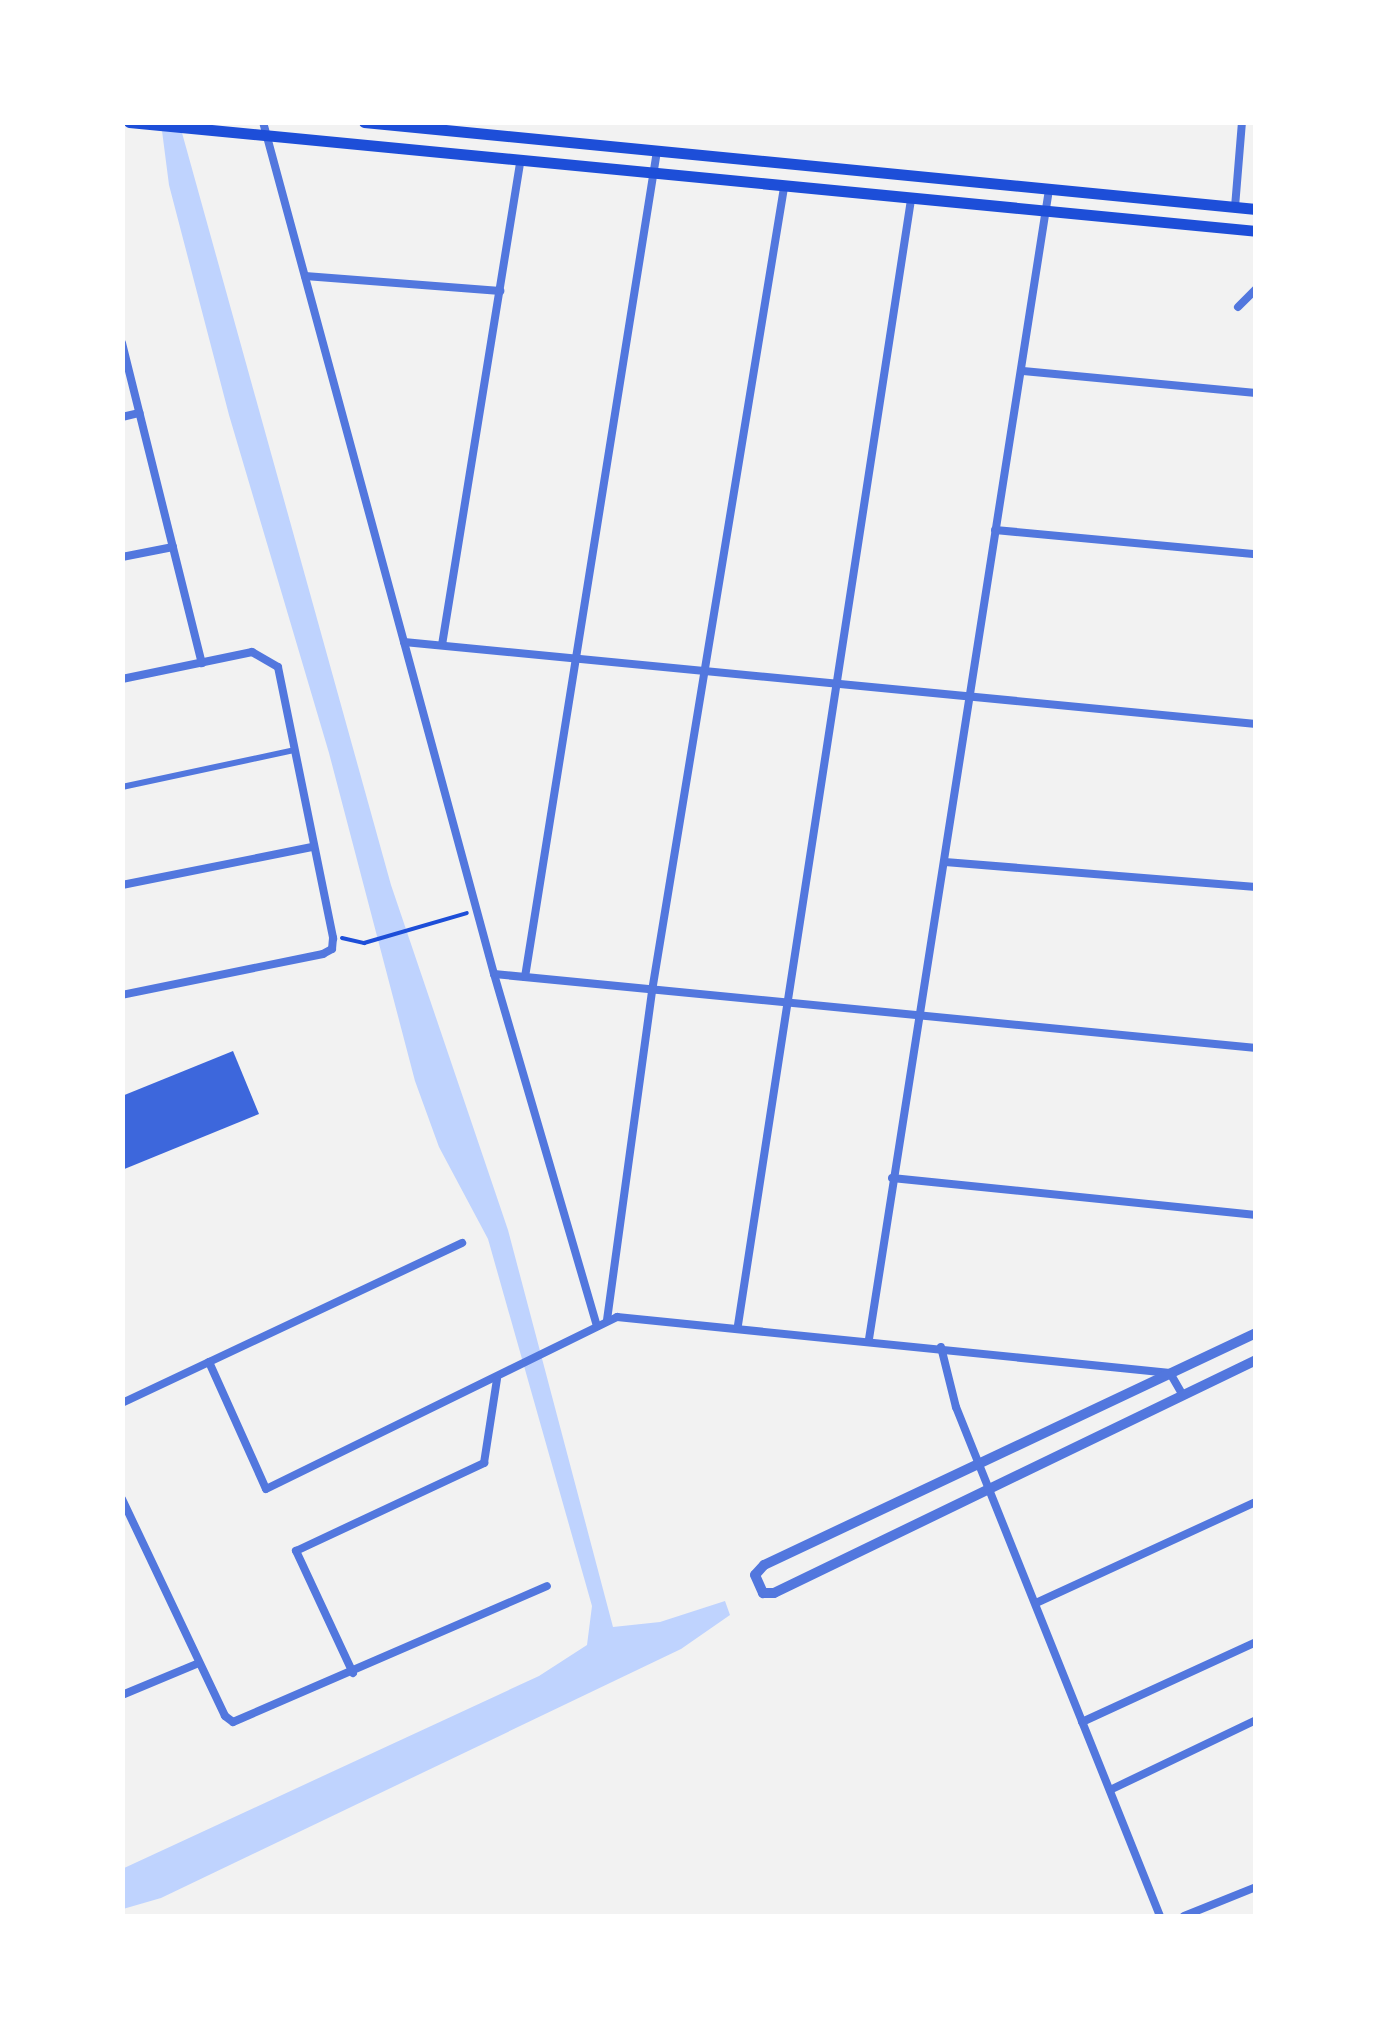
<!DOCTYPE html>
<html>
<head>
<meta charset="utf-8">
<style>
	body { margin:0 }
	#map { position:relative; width:1378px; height:2039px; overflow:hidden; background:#f2f2f2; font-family:"DM Sans",sans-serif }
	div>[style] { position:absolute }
	.water>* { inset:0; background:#bfd3fe }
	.building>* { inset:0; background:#3d67dc }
	.path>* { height:4px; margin:-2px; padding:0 2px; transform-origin:2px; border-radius:2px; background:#1d4ed8 }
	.pedestrian>* { height:6px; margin:-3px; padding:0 3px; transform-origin:3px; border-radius:3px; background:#5277de }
	.minor>* { height:8px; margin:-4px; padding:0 4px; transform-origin:4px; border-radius:4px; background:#5277de }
	.tertiary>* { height:10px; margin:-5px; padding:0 5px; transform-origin:5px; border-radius:5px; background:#5277de }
	.secondary>* { height:11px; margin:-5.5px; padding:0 5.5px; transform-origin:5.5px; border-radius:5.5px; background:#1d4ed8 }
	span { translate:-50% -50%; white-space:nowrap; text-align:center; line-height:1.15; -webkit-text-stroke:8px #fff; paint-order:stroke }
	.frame { position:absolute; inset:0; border:125px solid #fff; pointer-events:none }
</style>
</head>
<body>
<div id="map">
	<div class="water">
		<i style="clip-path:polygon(179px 122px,391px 885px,508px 1230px,613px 1627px,660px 1622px,725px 1601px,730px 1615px,681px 1649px,161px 1898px,123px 1909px,122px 1869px,539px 1676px,587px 1645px,592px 1606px,488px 1239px,439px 1147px,415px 1081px,329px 753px,229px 415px,169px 185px,161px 123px)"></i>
	</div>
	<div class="building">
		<i style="clip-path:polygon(233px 1051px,259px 1114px,122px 1170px,122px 1096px)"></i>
	</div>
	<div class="path">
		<i style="left:342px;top:938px;width:23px;rotate:13deg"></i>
		<i style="left:364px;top:943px;width:107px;rotate:-16.2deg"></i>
	</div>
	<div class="pedestrian">
		<i style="left:122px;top:787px;width:177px;rotate:-12.1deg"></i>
	</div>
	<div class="minor">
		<i style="left:263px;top:122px;width:883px;rotate:74.83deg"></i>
		<i style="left:494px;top:974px;width:367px;rotate:73.7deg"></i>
		<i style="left:1235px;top:207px;width:85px;rotate:-85.3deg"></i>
		<i style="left:305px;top:276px;width:196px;rotate:4.4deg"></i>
		<i style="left:1238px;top:307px;width:25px;rotate:-45deg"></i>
		<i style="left:122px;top:343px;width:330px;rotate:76deg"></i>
		<i style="left:1023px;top:371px;width:234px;rotate:5.4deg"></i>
		<i style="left:122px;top:417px;width:18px;rotate:-13deg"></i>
		<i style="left:995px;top:530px;width:262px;rotate:5.3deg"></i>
		<i style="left:122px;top:557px;width:52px;rotate:-11.1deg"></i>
		<i style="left:404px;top:642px;width:856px;rotate:5.5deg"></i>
		<i style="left:442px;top:645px;width:486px;rotate:-80.8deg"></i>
		<i style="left:122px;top:679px;width:133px;rotate:-11.7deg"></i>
		<i style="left:252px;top:652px;width:30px;rotate:30deg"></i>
		<i style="left:278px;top:667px;width:277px;rotate:78.5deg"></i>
		<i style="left:333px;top:938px;width:11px;rotate:95deg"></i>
		<i style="left:332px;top:949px;width:10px;rotate:151deg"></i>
		<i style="left:323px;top:954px;width:205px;rotate:168.5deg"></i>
		<i style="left:945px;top:862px;width:312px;rotate:4.6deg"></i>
		<i style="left:122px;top:885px;width:195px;rotate:-11.3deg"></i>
		<i style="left:494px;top:974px;width:766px;rotate:5.55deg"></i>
		<i style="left:525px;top:977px;width:836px;rotate:-80.92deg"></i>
		<i style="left:892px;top:1178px;width:366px;rotate:5.8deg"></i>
		<i style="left:607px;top:1320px;width:332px;rotate:-82.2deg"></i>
		<i style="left:652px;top:991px;width:814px;rotate:-80.67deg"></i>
		<i style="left:738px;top:1325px;width:1138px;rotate:-81.26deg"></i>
		<i style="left:869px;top:1339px;width:1163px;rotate:-81.1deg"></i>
		<i style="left:941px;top:1347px;width:62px;rotate:76deg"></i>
		<i style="left:956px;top:1407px;width:548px;rotate:68.16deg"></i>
		<i style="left:209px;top:1362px;width:139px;rotate:65.8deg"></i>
		<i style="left:266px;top:1489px;width:391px;rotate:-26.1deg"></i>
		<i style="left:617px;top:1317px;width:556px;rotate:5.78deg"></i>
		<i style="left:1170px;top:1373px;width:24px;rotate:60deg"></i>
		<i style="left:122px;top:1403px;width:376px;rotate:-25.2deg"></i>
		<i style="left:122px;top:1499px;width:240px;rotate:64.6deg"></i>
		<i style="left:225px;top:1716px;width:10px;rotate:37deg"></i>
		<i style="left:233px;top:1722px;width:342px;rotate:-23.4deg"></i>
		<i style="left:1036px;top:1603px;width:242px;rotate:-24.7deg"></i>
		<i style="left:353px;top:1673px;width:135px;rotate:-115deg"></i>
		<i style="left:296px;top:1551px;width:208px;rotate:-25.1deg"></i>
		<i style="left:484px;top:1463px;width:85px;rotate:-81.2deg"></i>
		<i style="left:122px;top:1695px;width:83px;rotate:-22.6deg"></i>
		<i style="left:1082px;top:1722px;width:192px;rotate:-24.7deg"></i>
		<i style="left:1110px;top:1790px;width:162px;rotate:-25.6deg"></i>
		<i style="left:1184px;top:1916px;width:78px;rotate:-21.9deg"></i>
	</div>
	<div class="tertiary">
		<i style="left:1256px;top:1333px;width:544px;rotate:154.75deg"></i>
		<i style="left:764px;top:1565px;width:13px;rotate:132deg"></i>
		<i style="left:755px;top:1575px;width:20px;rotate:66deg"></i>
		<i style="left:763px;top:1593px;width:11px"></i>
		<i style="left:774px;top:1593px;width:535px;rotate:-25.8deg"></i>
	</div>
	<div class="secondary">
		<i style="left:129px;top:122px;width:1132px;rotate:5.52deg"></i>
		<i style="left:364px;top:122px;width:896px;rotate:5.57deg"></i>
	</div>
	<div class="frame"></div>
</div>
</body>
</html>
